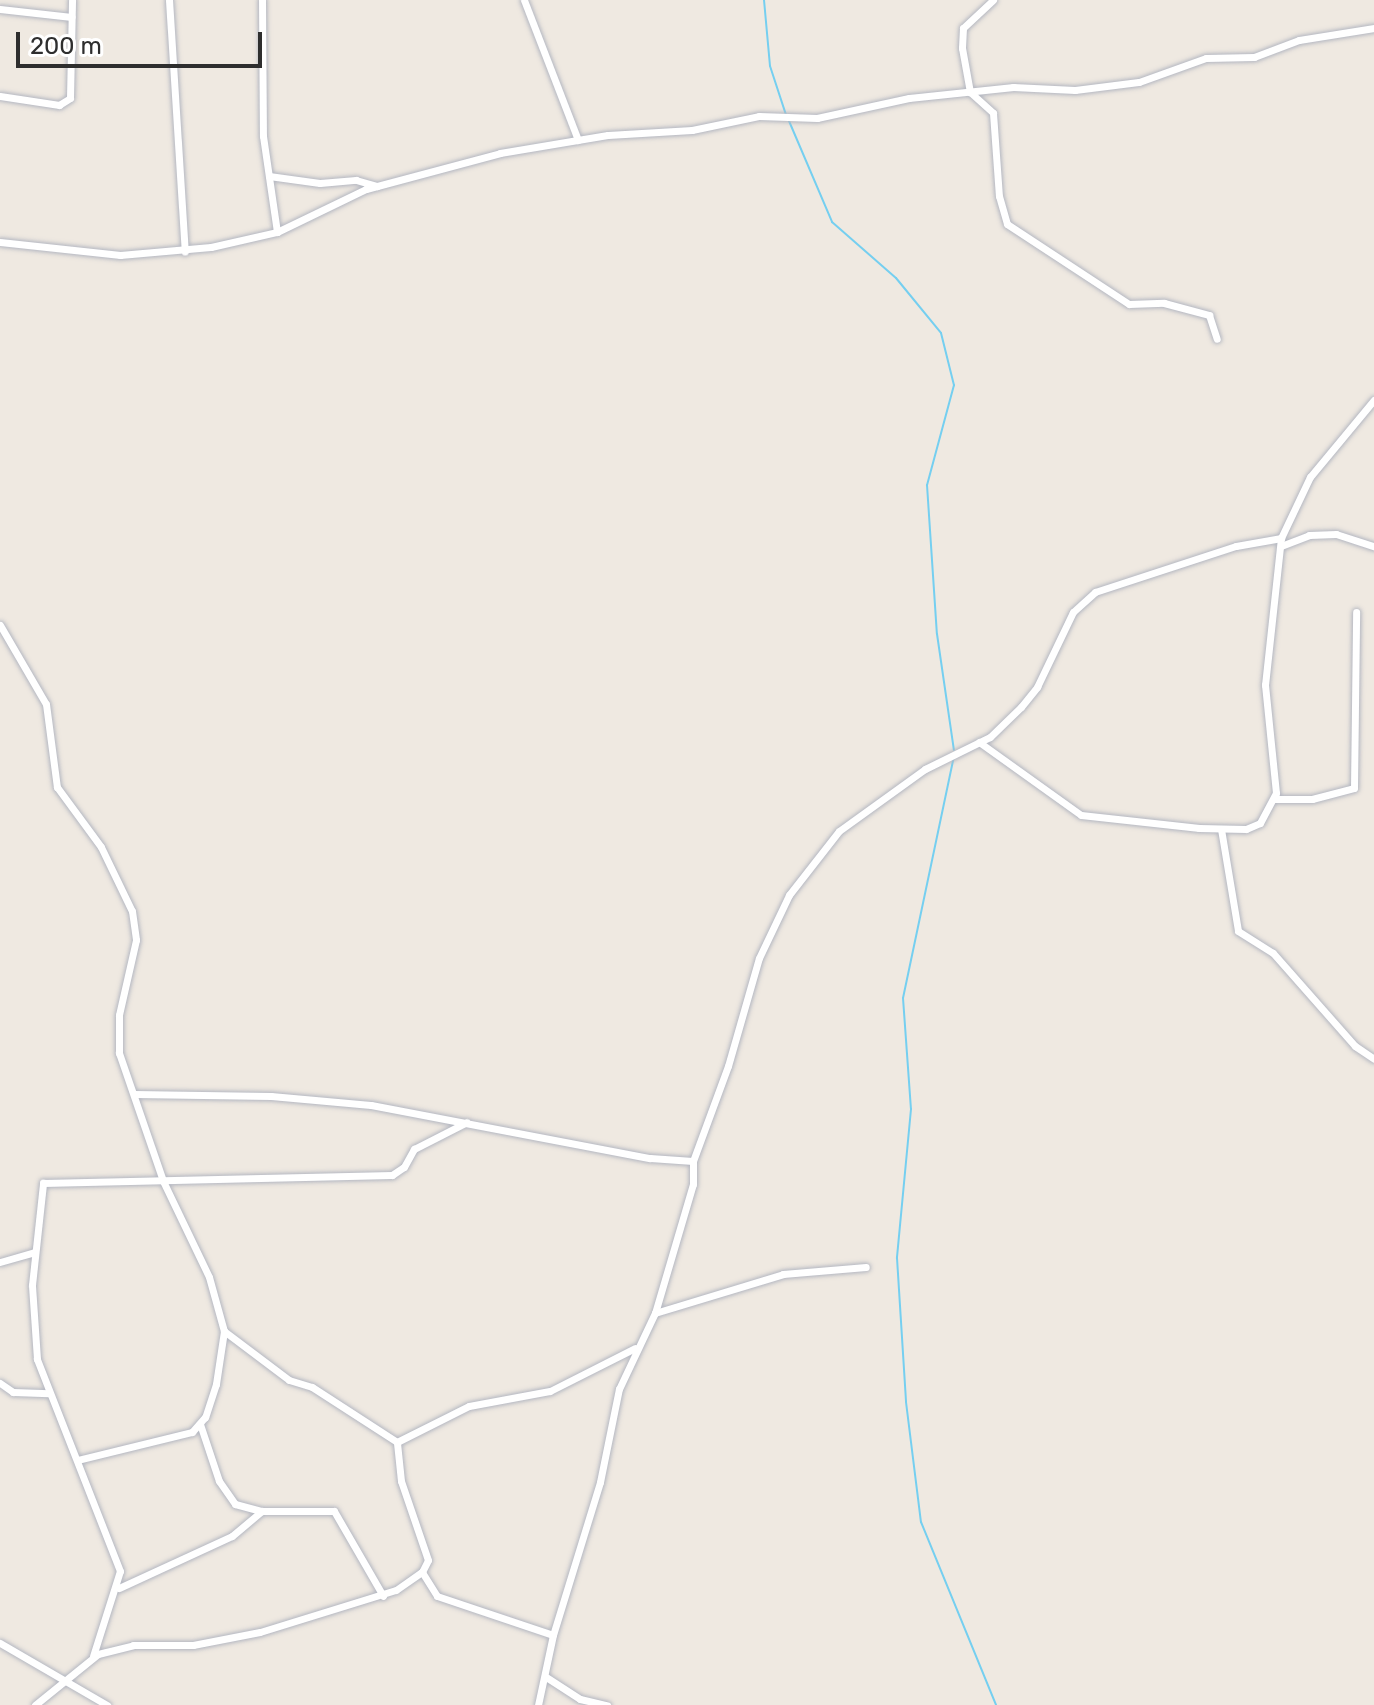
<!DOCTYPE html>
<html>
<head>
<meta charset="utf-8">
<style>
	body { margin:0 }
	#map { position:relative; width:1374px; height:1705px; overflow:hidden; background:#efe9e1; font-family:Rubik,sans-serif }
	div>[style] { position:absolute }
	.stream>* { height:2px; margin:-1px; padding:0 1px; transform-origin:1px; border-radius:1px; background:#75cff0 }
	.roads { filter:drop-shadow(0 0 2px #b4b7c1) drop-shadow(0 0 2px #b4b7c1) }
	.street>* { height:7px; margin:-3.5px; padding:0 3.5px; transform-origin:3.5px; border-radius:3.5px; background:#fff }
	span { translate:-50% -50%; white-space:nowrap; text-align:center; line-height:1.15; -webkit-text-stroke:6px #fff; paint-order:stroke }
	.scale { position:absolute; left:16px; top:32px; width:246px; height:36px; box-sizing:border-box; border:4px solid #2e2e2e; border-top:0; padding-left:10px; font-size:24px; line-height:28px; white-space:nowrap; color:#2e2e2e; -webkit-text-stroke:6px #fff; paint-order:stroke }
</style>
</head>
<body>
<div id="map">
	<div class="stream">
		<i style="left:764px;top:0;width:66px;rotate:84.8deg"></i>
		<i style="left:770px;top:66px;width:52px;rotate:71.9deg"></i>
		<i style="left:789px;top:121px;width:110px;rotate:66.9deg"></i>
		<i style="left:832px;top:222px;width:85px;rotate:41.2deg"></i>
		<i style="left:896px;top:278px;width:71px;rotate:50.7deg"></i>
		<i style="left:941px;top:333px;width:54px;rotate:76deg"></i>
		<i style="left:954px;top:385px;width:104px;rotate:105.1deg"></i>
		<i style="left:927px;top:485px;width:149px;rotate:86.2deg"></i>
		<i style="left:937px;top:634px;width:117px;rotate:81.7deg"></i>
		<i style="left:954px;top:756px;width:247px;rotate:101.9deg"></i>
		<i style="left:903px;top:998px;width:111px;rotate:85.9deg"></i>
		<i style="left:911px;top:1109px;width:150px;rotate:95.4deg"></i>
		<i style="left:897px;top:1258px;width:144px;rotate:86.4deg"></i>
		<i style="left:906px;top:1402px;width:121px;rotate:82.9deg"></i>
		<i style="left:921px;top:1522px;width:198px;rotate:67.7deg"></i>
	</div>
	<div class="roads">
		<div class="street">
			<i style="left:169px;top:0;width:252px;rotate:86.4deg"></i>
			<i style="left:262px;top:0;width:136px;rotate:89.6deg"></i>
			<i style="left:263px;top:136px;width:97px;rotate:81.7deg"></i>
			<i style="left:524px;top:0;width:150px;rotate:68.9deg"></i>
			<i style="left:993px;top:0;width:41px;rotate:137deg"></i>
			<i style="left:963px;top:28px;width:20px;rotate:93deg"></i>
			<i style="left:962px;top:48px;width:45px;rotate:79.7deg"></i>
			<i style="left:970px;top:92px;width:31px;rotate:42deg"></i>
			<i style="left:993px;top:113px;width:83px;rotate:85.9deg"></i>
			<i style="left:999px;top:196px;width:29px;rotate:74deg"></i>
			<i style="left:1007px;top:224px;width:146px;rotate:33.3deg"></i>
			<i style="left:1129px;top:304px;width:35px;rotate:-2deg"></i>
			<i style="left:1164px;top:303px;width:47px;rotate:14.9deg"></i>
			<i style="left:1209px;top:315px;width:25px;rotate:72deg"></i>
			<i style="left:0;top:9px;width:72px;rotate:6.3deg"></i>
			<i style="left:0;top:96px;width:60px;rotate:8.7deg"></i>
			<i style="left:59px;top:105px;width:13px;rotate:-32deg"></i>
			<i style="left:70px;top:98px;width:98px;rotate:-88.8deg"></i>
			<i style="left:269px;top:176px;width:51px;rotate:7.8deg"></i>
			<i style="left:320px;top:183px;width:36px;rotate:-5deg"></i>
			<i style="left:356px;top:180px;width:22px;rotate:16deg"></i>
			<i style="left:0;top:242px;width:121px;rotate:6.2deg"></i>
			<i style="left:120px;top:255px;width:91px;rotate:-5deg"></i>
			<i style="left:211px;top:247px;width:68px;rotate:-12.8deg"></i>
			<i style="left:277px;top:232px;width:99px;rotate:-25.8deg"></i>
			<i style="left:366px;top:189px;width:139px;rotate:-15deg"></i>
			<i style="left:500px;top:153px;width:109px;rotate:-9.5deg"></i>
			<i style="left:608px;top:135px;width:84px;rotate:-3.4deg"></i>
			<i style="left:692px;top:130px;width:68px;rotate:-11.8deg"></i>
			<i style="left:759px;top:116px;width:58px;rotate:2deg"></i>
			<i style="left:817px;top:118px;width:94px;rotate:-12.3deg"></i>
			<i style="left:909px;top:98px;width:105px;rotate:-6deg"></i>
			<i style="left:1013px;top:87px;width:62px;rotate:2.8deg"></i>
			<i style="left:1075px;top:90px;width:64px;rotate:-7.1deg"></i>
			<i style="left:1139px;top:82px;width:71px;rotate:-19.7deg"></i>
			<i style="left:1206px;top:58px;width:48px;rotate:-1.2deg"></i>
			<i style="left:1254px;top:57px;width:48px;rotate:-20.7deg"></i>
			<i style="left:1299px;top:40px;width:76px;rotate:-9.1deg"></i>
			<i style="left:1281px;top:546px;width:30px;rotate:-21deg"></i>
			<i style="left:1309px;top:535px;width:27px;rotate:-2deg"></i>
			<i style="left:1336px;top:534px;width:40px;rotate:18deg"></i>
			<i style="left:0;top:625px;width:91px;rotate:59.8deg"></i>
			<i style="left:46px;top:704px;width:84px;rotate:82.5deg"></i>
			<i style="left:57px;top:787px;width:74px;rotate:53.7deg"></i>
			<i style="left:101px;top:847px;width:71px;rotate:64.2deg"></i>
			<i style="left:132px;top:911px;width:29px;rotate:82deg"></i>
			<i style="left:136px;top:940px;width:77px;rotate:102.8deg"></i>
			<i style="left:119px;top:1015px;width:38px;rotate:90deg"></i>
			<i style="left:119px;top:1053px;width:135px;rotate:71deg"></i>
			<i style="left:163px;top:1181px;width:106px;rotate:64.4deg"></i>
			<i style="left:209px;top:1277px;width:56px;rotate:74.5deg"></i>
			<i style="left:224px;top:1331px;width:54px;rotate:98.6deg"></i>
			<i style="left:216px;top:1384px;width:35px;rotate:108deg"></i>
			<i style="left:205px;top:1417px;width:20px;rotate:131deg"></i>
			<i style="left:192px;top:1432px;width:118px;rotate:166.3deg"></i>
			<i style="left:979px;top:742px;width:125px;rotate:35.6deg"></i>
			<i style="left:1081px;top:815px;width:119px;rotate:6.3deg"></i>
			<i style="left:1199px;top:828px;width:47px;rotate:1.2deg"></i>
			<i style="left:1246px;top:829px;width:15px;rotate:-23deg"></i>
			<i style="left:1260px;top:823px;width:34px;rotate:-62deg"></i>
			<i style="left:1276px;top:793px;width:109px;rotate:-95.8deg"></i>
			<i style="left:1265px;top:685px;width:148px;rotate:-83.8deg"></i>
			<i style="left:1275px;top:799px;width:37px"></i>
			<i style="left:1312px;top:799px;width:43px;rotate:-14.7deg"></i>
			<i style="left:1354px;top:788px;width:176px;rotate:-89.3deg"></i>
			<i style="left:1221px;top:829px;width:103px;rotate:80.5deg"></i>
			<i style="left:1238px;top:931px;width:41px;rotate:32.2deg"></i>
			<i style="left:1273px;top:953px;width:124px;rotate:48.6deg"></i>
			<i style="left:1355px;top:1046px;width:23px;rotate:34deg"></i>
			<i style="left:134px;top:1094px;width:137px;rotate:0.8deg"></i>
			<i style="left:271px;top:1096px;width:100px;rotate:5.1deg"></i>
			<i style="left:371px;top:1105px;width:284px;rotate:10.8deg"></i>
			<i style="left:650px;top:1158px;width:43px;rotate:4deg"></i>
			<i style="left:0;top:1262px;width:35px;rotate:-16deg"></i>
			<i style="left:655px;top:1313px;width:134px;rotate:-16.9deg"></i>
			<i style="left:783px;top:1274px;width:83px;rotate:-4.8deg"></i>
			<i style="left:224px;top:1331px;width:81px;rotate:37deg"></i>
			<i style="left:289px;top:1380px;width:24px;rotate:17deg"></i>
			<i style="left:312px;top:1387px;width:101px;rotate:32.9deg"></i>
			<i style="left:0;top:1383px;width:16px;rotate:35deg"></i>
			<i style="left:13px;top:1392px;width:36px;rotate:2deg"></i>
			<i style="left:200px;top:1424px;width:60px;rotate:71.6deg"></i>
			<i style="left:219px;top:1481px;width:28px;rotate:55deg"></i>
			<i style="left:235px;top:1504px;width:28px;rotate:15deg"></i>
			<i style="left:262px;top:1511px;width:72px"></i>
			<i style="left:334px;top:1511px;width:98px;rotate:60deg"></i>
			<i style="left:422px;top:1572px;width:28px;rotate:58deg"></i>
			<i style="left:437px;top:1596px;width:122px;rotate:18.6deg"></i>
			<i style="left:119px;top:1588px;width:124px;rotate:-24.7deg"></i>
			<i style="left:232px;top:1536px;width:39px;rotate:-40deg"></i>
			<i style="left:0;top:1643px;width:124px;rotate:30.1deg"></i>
			<i style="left:93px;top:1656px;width:89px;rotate:-72.4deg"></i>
			<i style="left:120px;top:1571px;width:228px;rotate:-111.4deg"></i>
			<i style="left:37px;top:1359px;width:74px;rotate:-93.9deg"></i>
			<i style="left:32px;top:1285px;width:103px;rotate:-83.8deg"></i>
			<i style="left:43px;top:1183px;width:349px;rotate:-1.3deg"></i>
			<i style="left:392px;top:1175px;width:14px;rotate:-34deg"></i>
			<i style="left:404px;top:1167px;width:21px;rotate:-61deg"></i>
			<i style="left:414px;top:1149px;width:59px;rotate:-27deg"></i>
			<i style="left:546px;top:1677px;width:40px;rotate:32.9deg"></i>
			<i style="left:580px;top:1699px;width:28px;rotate:13deg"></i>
			<i style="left:35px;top:1705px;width:81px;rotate:-39deg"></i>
			<i style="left:98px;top:1654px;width:36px;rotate:-14deg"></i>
			<i style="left:133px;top:1645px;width:60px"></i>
			<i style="left:193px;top:1645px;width:68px;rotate:-11deg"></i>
			<i style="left:260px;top:1632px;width:142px;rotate:-17.2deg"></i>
			<i style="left:396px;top:1590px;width:32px;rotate:-35deg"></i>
			<i style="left:422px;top:1572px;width:13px;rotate:-63deg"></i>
			<i style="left:428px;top:1560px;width:83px;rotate:-108.9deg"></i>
			<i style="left:401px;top:1481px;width:39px;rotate:-96deg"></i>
			<i style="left:397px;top:1442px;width:80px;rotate:-26.6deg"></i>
			<i style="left:469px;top:1406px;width:82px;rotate:-10.5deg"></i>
			<i style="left:550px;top:1391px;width:95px;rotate:-26.8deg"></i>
			<i style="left:538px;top:1705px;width:72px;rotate:-77.9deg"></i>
			<i style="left:553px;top:1635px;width:160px;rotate:-72.9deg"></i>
			<i style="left:600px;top:1482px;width:95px;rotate:-78.5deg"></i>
			<i style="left:619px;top:1389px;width:84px;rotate:-64.7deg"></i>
			<i style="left:655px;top:1313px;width:134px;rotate:-73.6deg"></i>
			<i style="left:693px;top:1184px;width:23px;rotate:-90deg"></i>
			<i style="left:693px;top:1161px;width:101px;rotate:-69.8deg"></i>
			<i style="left:728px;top:1066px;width:112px;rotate:-74deg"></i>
			<i style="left:759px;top:958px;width:70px;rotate:-64.5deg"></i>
			<i style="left:789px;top:895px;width:81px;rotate:-52deg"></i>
			<i style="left:839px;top:831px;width:106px;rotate:-35.8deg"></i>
			<i style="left:925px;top:769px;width:72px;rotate:-26.2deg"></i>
			<i style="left:990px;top:737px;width:43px;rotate:-44.1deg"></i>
			<i style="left:1021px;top:707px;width:26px;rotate:-51deg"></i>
			<i style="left:1037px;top:687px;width:83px;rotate:-64.4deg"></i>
			<i style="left:1073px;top:612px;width:30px;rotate:-42deg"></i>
			<i style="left:1095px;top:592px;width:148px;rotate:-18.1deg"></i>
			<i style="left:1236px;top:546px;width:46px;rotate:-10.1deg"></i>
			<i style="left:1281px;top:538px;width:68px;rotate:-64.6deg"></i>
			<i style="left:1310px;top:477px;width:100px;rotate:-50.3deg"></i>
		</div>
	</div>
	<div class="scale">200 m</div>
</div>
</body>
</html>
